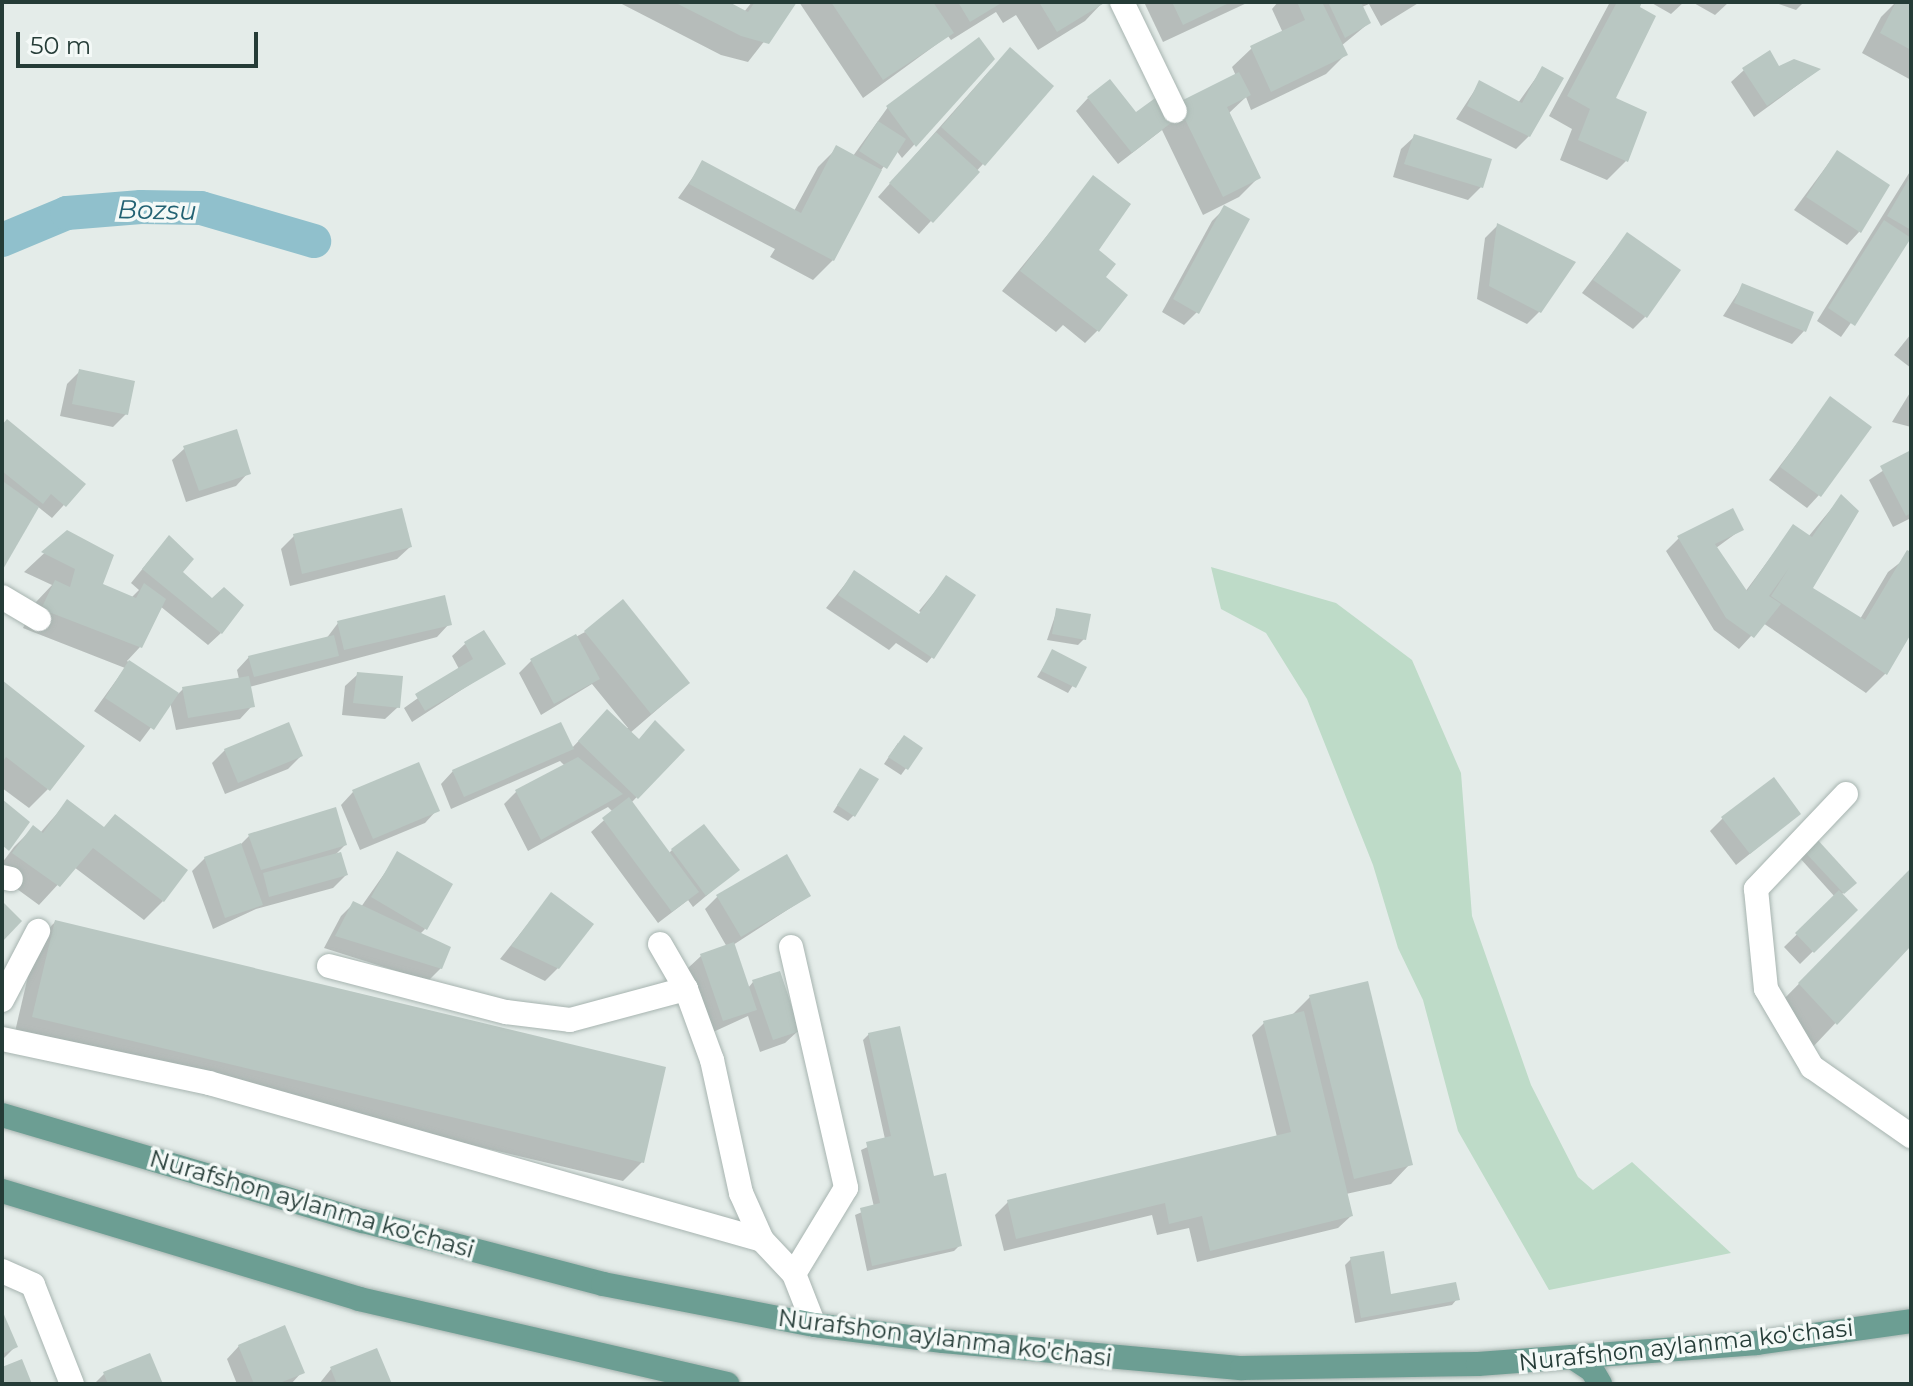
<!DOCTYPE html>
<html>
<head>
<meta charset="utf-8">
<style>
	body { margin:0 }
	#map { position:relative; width:1913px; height:1386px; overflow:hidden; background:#e4ece9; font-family:Montserrat,sans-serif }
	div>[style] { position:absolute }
	.green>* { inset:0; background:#bedbc8 }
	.shadow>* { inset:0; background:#0003 }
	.canal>* { height:34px; margin:-17px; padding:0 17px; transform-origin:17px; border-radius:17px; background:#90c0cc }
	.building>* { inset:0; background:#b9c7c2 }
	.roads { filter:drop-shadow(0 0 2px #a7b4b0) drop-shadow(0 0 2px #a7b4b0) }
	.minor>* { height:24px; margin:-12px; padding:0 12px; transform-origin:12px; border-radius:12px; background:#fff }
	.major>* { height:24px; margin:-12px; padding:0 12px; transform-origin:12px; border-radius:12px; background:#6c9e93 }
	span { translate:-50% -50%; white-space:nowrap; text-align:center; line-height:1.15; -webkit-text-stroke:7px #f4f9f7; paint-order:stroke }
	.street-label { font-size:24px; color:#253c37 }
	.water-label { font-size:26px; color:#236273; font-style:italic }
	.frame { position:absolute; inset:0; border:4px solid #253c37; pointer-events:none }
	.scale { position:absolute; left:16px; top:32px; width:242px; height:36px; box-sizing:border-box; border:4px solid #253c37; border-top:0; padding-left:10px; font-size:24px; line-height:28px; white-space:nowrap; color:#253c37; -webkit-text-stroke:6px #f4f9f7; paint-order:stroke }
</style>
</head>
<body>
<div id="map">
	<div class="green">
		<i style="clip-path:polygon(1211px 567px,1336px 603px,1412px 660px,1461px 773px,1472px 916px,1531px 1085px,1578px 1177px,1593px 1190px,1632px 1162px,1731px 1253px,1549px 1290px,1458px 1131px,1423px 1000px,1398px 948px,1373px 865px,1307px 699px,1266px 633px,1221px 609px)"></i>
	</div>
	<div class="shadow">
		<i style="clip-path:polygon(618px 2px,725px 2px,744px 12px,752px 2px,795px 2px,748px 62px,721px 55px)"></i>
		<i style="clip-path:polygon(799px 2px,932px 4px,1103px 2px,1085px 21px,1038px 50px,1016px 15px,1003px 23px,996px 12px,951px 40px,948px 36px,863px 98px)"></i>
		<i style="clip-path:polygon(1144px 2px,1249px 2px,1163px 42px)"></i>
		<i style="clip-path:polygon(1278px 2px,1420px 2px,1381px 26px,1369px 4px,1362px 7px,1369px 23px,1341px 46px,1345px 55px,1326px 74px,1251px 110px,1246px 97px,1228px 114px,1258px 178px,1239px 197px,1203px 215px,1162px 130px,1118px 164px,1076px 111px,1088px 98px,1136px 115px,1169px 113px,1236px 76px,1232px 67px,1252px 48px,1283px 33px,1272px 9px)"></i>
		<i style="clip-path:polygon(1610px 2px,1640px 2px,1613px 99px,1626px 161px,1607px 180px,1560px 160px,1572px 129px,1549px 116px)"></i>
		<i style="clip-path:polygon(1650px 2px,1684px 2px,1671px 14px)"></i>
		<i style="clip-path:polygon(1692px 2px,1729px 2px,1715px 15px)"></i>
		<i style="clip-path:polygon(1773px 2px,1804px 2px,1796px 10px)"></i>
		<i style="clip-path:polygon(1896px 2px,1911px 2px,1911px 80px,1862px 53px,1881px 17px)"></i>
		<i style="clip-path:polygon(992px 59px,902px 158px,896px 150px,876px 177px,833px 260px,813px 280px,770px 257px,775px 249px,678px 198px,703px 163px,794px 211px,818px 167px,837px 148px,853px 156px,888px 107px)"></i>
		<i style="clip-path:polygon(1543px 68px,1529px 136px,1516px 149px,1456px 119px,1480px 82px,1518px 103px)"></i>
		<i style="clip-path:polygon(991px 69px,983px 164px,919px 234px,878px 197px)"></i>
		<i style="clip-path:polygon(1744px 70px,1778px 69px,1818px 70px,1754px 117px,1731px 82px)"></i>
		<i style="clip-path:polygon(1414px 137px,1481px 187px,1468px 200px,1393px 177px,1401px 149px)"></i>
		<i style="clip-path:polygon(1837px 152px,1859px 232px,1847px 245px,1794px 210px)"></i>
		<i style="clip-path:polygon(1911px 170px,1911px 237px,1841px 337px,1817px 321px)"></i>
		<i style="clip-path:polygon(1094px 178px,1098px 330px,1085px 343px,1063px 325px,1056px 332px,1002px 291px)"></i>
		<i style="clip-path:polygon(1225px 208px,1197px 312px,1184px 325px,1162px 312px,1212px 221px)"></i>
		<i style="clip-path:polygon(1497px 226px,1540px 311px,1527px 324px,1477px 299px,1485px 238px)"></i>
		<i style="clip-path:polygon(1627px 234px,1645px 317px,1633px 329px,1582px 293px)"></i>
		<i style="clip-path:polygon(1743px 285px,1804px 331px,1792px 344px,1723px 316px)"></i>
		<i style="clip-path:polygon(1911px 334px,1911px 368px,1894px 355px)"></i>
		<i style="clip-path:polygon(80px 371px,126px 414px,113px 427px,60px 416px,67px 384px)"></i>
		<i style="clip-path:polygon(1911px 391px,1911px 427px,1892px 422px)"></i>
		<i style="clip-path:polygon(1831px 399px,1819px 495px,1807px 508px,1769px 480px)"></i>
		<i style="clip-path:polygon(2px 427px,83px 484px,52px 518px,37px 506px,2px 567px)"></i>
		<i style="clip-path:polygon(185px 448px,248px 473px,236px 486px,186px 502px,172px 460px)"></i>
		<i style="clip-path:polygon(1911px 452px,1911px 518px,1893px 527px,1869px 480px)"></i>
		<i style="clip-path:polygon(1841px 497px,1810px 589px,1860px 619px,1888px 572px,1911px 554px,1911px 630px,1885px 674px,1866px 693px,1763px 623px,1739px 649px,1714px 630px,1666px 551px,1679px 538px,1742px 529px,1716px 548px,1745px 592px,1793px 527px,1808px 537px)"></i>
		<i style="clip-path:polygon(67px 532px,100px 586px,131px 598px,139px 590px,131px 583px,157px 551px,180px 572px,221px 633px,208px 645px,160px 606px,140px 647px,127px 661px,178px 694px,183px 689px,239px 679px,237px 670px,249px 657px,326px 639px,338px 623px,449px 624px,437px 637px,249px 687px,252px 706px,240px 719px,176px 730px,170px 702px,140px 742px,94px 711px,125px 668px,23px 628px,36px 602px,52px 585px,24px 572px)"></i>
		<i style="clip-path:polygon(294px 536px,410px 547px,397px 559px,290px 586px,281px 549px)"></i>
		<i style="clip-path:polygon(854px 573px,932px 657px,927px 663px,896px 643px,889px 650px,826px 608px)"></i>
		<i style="clip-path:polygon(946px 578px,949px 631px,919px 611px)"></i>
		<i style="clip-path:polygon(1057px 610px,1084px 639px,1078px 645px,1047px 640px)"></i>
		<i style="clip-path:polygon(585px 632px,688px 683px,630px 733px,638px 741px,682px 750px,631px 803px,668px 854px,672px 850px,737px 870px,693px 907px,688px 900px,658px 923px,591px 832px,613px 812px,608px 807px,528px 851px,504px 804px,516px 792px,565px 766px,560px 761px,451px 809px,441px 784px,453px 771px,571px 749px,588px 731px,628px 728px,592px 684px,541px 715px,519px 673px,531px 661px)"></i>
		<i style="clip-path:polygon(465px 644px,503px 663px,412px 722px,404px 708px,459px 669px,452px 656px)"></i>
		<i style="clip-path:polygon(1053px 652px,1084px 668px,1068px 693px,1037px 677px)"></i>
		<i style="clip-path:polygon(358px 674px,398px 707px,385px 719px,342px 715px,345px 686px)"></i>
		<i style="clip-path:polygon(2px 683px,48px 789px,29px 808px,2px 788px)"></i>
		<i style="clip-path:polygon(898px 743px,920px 749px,901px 775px,884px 764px)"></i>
		<i style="clip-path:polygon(225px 750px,301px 756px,288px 769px,225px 794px,212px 763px)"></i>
		<i style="clip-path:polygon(860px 770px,854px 815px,848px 821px,833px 812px)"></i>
		<i style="clip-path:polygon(353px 792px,437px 810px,425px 823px,360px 850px,341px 805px)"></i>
		<i style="clip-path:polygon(68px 801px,163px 901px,144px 920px,74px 867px,39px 905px,2px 878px,2px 863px,14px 847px,33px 828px,40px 833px)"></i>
		<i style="clip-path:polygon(1799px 814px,1736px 865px,1710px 831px,1723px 818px)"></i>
		<i style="clip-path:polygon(249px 836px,345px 845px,334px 856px,346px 875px,333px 888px,256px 909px,213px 929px,192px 871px,205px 858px,239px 846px)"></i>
		<i style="clip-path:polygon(1816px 841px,1854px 882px,1841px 895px,1855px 910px,1800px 964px,1784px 947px,1835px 897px,1799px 857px)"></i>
		<i style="clip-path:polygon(398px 854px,425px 929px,420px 934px,441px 968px,428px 981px,324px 948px,341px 916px,354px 903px,361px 907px)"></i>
		<i style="clip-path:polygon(1911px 870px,1911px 943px,1811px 1049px,1774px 1009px)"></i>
		<i style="clip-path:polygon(551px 895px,558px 968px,545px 981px,500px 959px)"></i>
		<i style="clip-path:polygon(809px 896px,733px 945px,748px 988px,753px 982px,798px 1031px,785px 1043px,760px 1052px,748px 1016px,711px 1033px,688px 968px,701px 956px,727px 947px,705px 909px,717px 897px)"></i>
		<i style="clip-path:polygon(55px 922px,642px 1162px,623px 1181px,14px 1036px,36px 942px)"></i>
		<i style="clip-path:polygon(1310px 997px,1410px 1164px,1391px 1184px,1346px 1194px,1351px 1216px,1338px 1228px,1197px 1262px,1189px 1228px,1157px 1235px,1152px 1215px,1004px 1251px,995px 1215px,1008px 1202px,1277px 1137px,1252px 1035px,1264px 1023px,1291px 1016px)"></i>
		<i style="clip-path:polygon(869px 1034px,960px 1245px,954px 1251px,867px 1271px,855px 1215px,874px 1207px,861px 1150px,885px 1139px,863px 1040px)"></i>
		<i style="clip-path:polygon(1351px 1259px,1390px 1296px,1457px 1299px,1452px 1305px,1355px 1323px,1345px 1265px)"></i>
		<i style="clip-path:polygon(2px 1315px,15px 1347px,2px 1360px)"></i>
		<i style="clip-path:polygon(239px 1346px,302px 1372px,291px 1384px,237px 1384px,227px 1359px)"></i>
		<i style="clip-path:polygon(376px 1351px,389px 1384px,319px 1384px,331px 1369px)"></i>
		<i style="clip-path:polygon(104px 1374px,161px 1384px,94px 1384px)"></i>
	</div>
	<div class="canal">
		<i style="left:2px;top:240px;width:70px;rotate:-22.6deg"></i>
		<i style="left:67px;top:213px;width:74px;rotate:-4.6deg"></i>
		<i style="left:141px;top:207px;width:60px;rotate:1deg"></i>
		<i style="left:201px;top:208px;width:118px;rotate:16.3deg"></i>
	</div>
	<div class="building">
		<i style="clip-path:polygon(674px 2px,729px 2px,748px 12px,755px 2px,797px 2px,769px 44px,741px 36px)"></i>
		<i style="clip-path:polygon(831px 2px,933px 2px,954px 33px,883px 80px)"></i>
		<i style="clip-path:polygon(958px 2px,1003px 2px,970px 22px)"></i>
		<i style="clip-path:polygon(1039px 2px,1106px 2px,1057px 32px)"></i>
		<i style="clip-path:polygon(1172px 2px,1231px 2px,1183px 25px)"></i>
		<i style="clip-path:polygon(1297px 2px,1322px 2px,1348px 55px,1271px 92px,1250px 46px,1305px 20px)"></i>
		<i style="clip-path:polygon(1328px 2px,1361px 2px,1371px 23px,1345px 38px)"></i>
		<i style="clip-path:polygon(1617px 2px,1642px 2px,1640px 7px,1656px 16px,1616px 98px,1647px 112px,1628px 162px,1578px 140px,1590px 109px,1567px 96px)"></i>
		<i style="clip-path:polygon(1896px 2px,1911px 2px,1911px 50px,1880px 33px)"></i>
		<i style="clip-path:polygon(979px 37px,995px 59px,916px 147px,886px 106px)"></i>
		<i style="clip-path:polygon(1010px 47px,1054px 86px,985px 166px,941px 127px)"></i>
		<i style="clip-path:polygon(1770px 50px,1779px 66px,1794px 59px,1821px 69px,1767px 106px,1742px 68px)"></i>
		<i style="clip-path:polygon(1542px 66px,1564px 78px,1530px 137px,1467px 106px,1479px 80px,1522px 103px)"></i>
		<i style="clip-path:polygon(1239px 72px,1251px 95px,1227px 107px,1261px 178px,1223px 197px,1177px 103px)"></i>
		<i style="clip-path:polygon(1110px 79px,1136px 112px,1158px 96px,1176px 119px,1132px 153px,1087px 97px)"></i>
		<i style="clip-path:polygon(878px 121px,906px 139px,887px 169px,859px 151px)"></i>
		<i style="clip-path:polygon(936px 132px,980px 172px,933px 223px,889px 183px)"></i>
		<i style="clip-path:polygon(1414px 134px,1492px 159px,1483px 188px,1404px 164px)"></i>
		<i style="clip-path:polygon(836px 145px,882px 170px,834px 261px,689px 184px,702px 160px,801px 213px)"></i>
		<i style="clip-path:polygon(1837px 150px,1890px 185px,1861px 233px,1806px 197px)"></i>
		<i style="clip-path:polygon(1093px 175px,1131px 204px,1099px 250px,1116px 264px,1106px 277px,1128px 295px,1099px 332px,1020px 271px)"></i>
		<i style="clip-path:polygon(1911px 175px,1911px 230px,1887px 216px)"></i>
		<i style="clip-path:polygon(1224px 205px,1250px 219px,1199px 314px,1173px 299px)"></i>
		<i style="clip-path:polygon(1884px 220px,1911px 238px,1855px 326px,1828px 308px)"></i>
		<i style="clip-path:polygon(1497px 223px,1576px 262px,1541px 313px,1489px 286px)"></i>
		<i style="clip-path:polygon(1627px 232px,1681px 270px,1647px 318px,1593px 280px)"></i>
		<i style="clip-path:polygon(1742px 283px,1814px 312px,1806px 332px,1734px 303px)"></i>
		<i style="clip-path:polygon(79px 369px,135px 381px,128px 415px,72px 404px)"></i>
		<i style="clip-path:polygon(1830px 396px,1872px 427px,1821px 497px,1780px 467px)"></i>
		<i style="clip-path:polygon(7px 419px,86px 484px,66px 507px,51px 494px,43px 504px,2px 471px,2px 425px)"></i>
		<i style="clip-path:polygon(237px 429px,251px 474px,199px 491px,183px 446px)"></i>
		<i style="clip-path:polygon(1911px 450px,1911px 513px,1906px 516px,1880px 466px)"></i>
		<i style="clip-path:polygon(4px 482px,39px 507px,2px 571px,2px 486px)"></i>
		<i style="clip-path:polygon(1841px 494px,1859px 511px,1813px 588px,1865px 620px,1907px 550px,1911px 552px,1911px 634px,1887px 675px,1771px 596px,1789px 568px,1769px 596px,1781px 604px,1754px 638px,1726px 618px,1677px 536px,1733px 508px,1744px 530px,1715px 544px,1747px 591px,1793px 524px,1812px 537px)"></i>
		<i style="clip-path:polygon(402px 508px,412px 547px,302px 574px,293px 534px)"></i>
		<i style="clip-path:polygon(67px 530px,114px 555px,103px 584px,136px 598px,144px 583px,166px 599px,142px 648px,41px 609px,55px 580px,70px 587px,75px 569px,41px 552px)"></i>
		<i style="clip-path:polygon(169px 535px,194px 559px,183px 572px,212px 598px,224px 587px,244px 605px,222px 634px,142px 569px)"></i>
		<i style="clip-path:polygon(854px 570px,919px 614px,946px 575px,976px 595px,934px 659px,838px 595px)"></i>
		<i style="clip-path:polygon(445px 595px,452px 625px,344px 650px,337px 621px)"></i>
		<i style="clip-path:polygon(623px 599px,690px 683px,651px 714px,584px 631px)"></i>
		<i style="clip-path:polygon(1056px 608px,1091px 614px,1086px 640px,1052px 634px)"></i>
		<i style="clip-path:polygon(484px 630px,506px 664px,425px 711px,415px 694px,473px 659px,464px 642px)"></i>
		<i style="clip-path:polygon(576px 634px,600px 679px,554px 704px,530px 659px)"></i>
		<i style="clip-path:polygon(334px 635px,339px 656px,254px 677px,248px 656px)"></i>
		<i style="clip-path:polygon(1052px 649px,1087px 667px,1076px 688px,1041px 671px)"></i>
		<i style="clip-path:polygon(129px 660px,179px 693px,154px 730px,105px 698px)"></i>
		<i style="clip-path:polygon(357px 672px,403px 676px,400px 708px,353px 703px)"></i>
		<i style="clip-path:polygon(249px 676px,255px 707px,188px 718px,182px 687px)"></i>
		<i style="clip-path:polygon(2px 680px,85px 746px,50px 791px,6px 757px,2px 763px)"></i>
		<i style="clip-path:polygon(607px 709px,639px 739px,655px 720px,685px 750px,638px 799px,578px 741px)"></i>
		<i style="clip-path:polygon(289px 722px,303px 756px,238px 783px,224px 749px)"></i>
		<i style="clip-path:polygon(561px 722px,574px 749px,464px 797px,452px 770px)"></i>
		<i style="clip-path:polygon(904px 735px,923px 748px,908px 770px,888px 757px)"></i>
		<i style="clip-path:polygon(578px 757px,623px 794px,541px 840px,515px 790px)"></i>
		<i style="clip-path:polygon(419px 762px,440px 811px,373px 839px,352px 790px)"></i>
		<i style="clip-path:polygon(860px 768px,879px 779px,855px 817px,837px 805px)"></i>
		<i style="clip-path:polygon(1774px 777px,1801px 814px,1750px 854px,1721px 817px)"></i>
		<i style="clip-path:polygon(629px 797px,699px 892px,672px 912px,602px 818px)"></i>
		<i style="clip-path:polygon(2px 799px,30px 822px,9px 851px,2px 845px)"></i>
		<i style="clip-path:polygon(67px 799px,104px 827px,115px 814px,188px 870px,164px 902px,93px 848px,60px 887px,12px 853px,33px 825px,43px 833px)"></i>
		<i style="clip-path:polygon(336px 807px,347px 845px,261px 870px,248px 834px)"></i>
		<i style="clip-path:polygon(704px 824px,740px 870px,706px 896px,671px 849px)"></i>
		<i style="clip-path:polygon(1816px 838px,1857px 883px,1844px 894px,1803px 850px)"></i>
		<i style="clip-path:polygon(241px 843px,263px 905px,225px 918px,204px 857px)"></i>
		<i style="clip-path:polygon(397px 851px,453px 884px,427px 930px,371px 897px)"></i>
		<i style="clip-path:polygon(341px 852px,348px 875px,269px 897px,263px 873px)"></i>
		<i style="clip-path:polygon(787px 854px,811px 896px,741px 937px,716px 895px)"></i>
		<i style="clip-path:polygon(1911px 868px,1911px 946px,1837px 1025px,1798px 983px)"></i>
		<i style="clip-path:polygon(1839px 890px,1858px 910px,1814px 953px,1795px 933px)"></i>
		<i style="clip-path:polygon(551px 892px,594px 924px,559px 969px,511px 946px)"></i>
		<i style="clip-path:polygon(2px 901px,22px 921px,2px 942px)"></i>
		<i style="clip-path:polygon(353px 901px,451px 947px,442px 969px,335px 936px)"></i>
		<i style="clip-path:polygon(55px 920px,666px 1067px,644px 1163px,32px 1017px)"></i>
		<i style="clip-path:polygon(734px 942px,757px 1010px,723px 1021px,700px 954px)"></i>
		<i style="clip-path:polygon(780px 971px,800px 1031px,773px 1040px,752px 980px)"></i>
		<i style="clip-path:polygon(1368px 981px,1413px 1165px,1354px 1179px,1309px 995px)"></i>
		<i style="clip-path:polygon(1304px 1011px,1353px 1216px,1210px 1251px,1202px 1216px,1169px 1224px,1165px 1203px,1016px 1239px,1007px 1200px,1291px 1132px,1263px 1021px)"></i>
		<i style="clip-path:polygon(900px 1026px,934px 1176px,946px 1173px,962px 1246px,872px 1266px,860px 1208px,880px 1203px,866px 1142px,891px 1136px,868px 1033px)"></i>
		<i style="clip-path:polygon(1384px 1251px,1391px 1294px,1456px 1282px,1460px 1300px,1361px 1318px,1350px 1257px)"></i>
		<i style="clip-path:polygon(2px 1310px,18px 1347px,2px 1354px)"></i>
		<i style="clip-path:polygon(285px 1325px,305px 1373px,277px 1384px,254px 1384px,238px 1345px)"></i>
		<i style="clip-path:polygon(377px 1348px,392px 1384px,337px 1384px,330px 1367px)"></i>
		<i style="clip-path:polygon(150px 1353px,163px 1384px,108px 1384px,103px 1372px)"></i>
		<i style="clip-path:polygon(22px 1359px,32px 1384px,2px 1384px,2px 1367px)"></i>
	</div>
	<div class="roads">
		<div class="minor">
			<i style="left:1122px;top:2px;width:121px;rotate:64.1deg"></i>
			<i style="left:2px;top:597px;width:43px;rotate:30.7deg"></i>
			<i style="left:1846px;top:794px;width:131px;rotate:133.5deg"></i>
			<i style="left:1756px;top:889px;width:100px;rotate:84.3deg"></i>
			<i style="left:1766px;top:989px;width:91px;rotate:59.5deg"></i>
			<i style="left:1812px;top:1067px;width:121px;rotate:34.9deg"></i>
			<i style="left:2px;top:877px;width:9px;rotate:13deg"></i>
			<i style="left:660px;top:944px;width:52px;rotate:60deg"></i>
			<i style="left:686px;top:989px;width:76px;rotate:69.9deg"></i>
			<i style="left:712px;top:1060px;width:136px;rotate:77.7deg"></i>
			<i style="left:741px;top:1193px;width:51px;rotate:65.9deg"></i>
			<i style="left:762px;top:1240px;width:47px;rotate:46.7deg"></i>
			<i style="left:791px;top:947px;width:247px;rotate:77.1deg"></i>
			<i style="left:846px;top:1188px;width:100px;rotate:121.2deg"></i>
			<i style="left:794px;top:1274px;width:55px;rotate:68.6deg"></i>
			<i style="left:329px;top:966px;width:183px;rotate:14.6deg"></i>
			<i style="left:506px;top:1012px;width:64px;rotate:7.1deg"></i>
			<i style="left:570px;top:1020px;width:120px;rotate:-15deg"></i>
			<i style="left:2px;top:1000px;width:78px;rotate:-62.4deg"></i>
			<i style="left:2px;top:1039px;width:212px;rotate:12deg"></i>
			<i style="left:209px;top:1083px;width:575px;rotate:15.85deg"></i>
			<i style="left:2px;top:1271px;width:34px;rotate:24deg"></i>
			<i style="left:33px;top:1285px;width:106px;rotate:68.5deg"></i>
		</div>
		<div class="major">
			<i style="left:2px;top:1115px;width:376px;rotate:16.4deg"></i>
			<i style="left:363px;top:1221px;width:248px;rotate:14.7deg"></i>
			<i style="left:603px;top:1284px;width:215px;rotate:11deg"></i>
			<i style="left:814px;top:1325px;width:130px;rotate:7.1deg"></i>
			<i style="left:943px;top:1341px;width:300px;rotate:5.2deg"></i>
			<i style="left:1242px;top:1368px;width:236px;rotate:-1deg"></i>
			<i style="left:1478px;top:1364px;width:280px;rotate:-4.3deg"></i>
			<i style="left:1757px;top:1343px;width:156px;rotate:-8.1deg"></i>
			<i style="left:2px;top:1191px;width:373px;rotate:16.8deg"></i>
			<i style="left:359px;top:1299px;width:378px;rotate:13deg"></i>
			<i style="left:1572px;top:1357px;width:24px;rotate:33deg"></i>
			<i style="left:1592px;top:1370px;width:16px;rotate:60deg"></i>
		</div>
	</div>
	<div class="street-label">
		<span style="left:312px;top:1204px;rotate:16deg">Nurafshon aylanma ko'chasi</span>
		<span style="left:945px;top:1338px;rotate:7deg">Nurafshon aylanma ko'chasi</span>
		<span style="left:1686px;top:1345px;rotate:-6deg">Nurafshon aylanma ko'chasi</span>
	</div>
	<div class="water-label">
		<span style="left:157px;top:211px;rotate:1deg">Bozsu</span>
	</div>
	<div class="frame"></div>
	<div class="scale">50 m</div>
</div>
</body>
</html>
